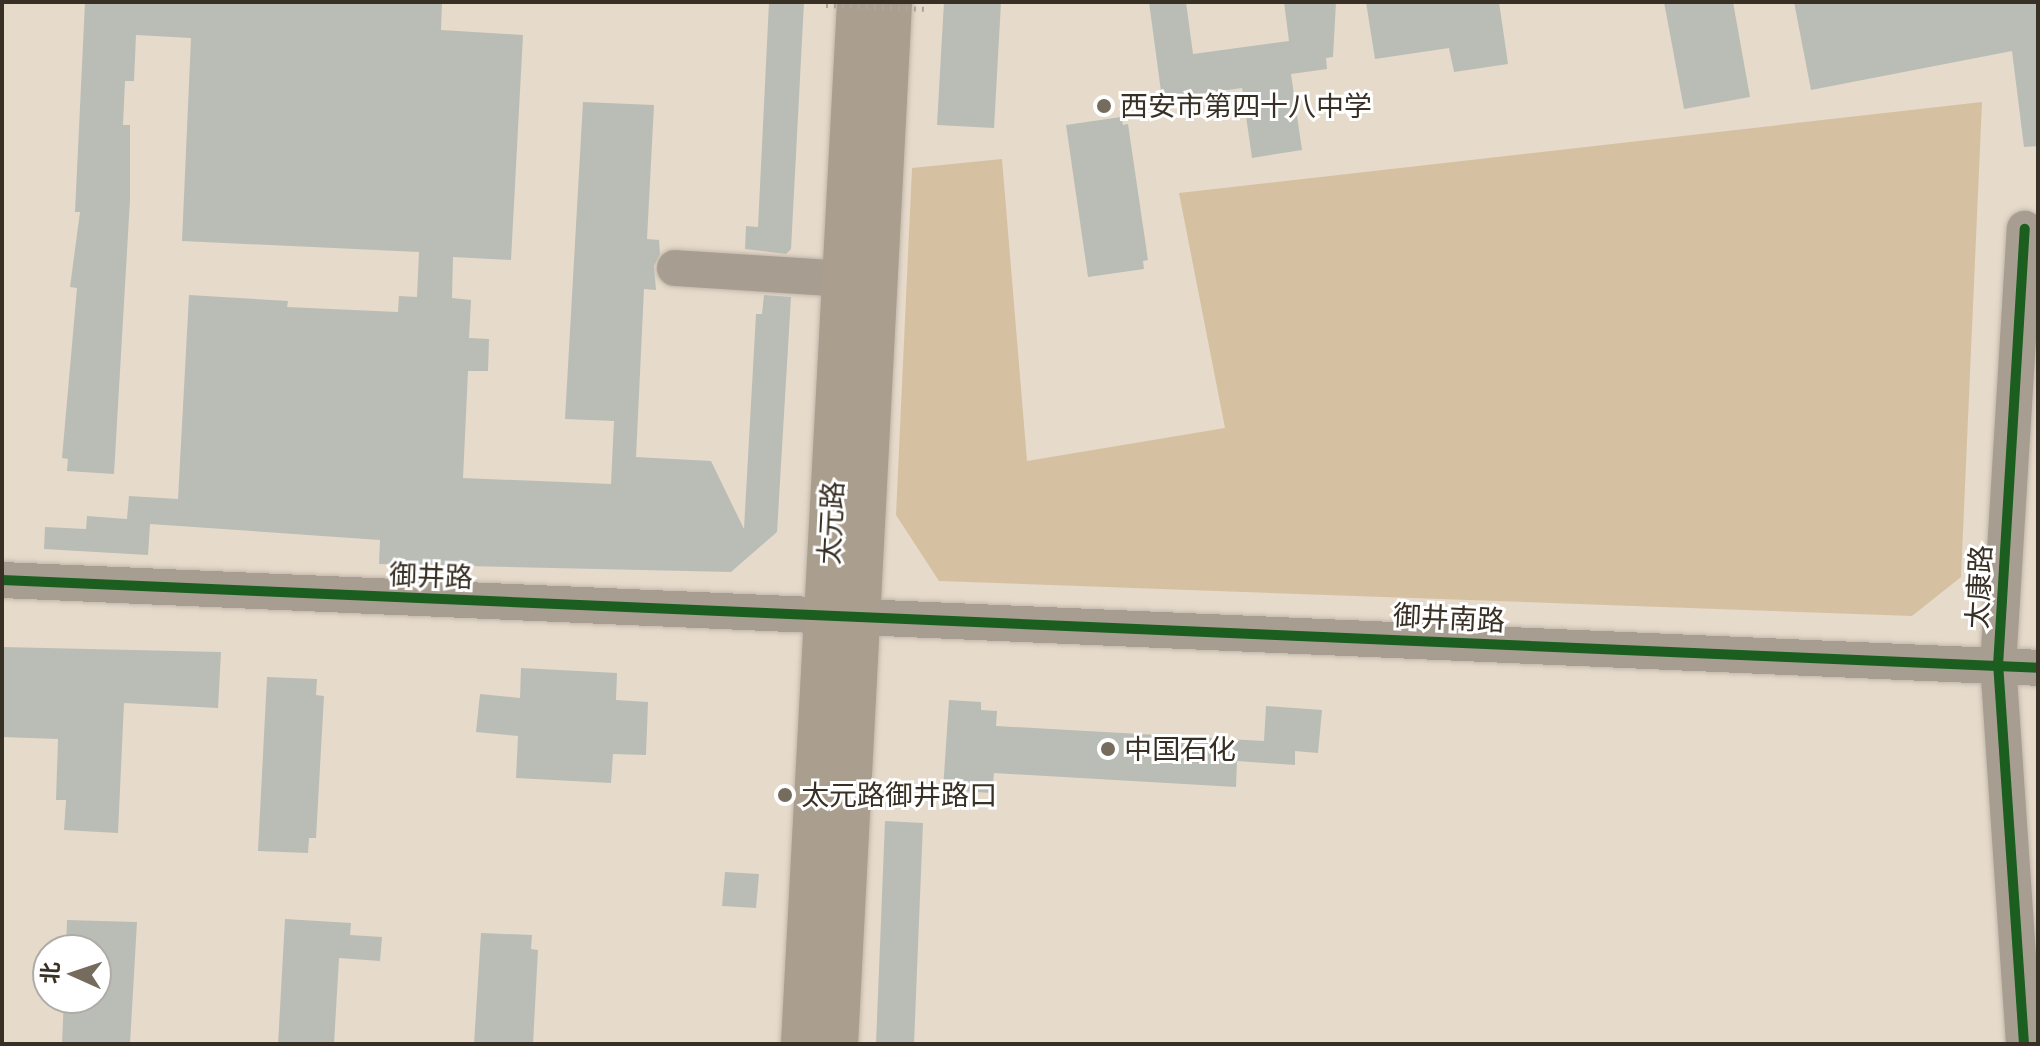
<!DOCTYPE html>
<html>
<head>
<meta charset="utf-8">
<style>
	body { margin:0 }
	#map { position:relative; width:2040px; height:1046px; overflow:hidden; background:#e6daca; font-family:"PT Sans Narrow","Noto Sans SC",sans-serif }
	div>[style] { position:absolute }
	.green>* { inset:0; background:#d6c0a2 }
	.building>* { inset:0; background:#babdb6 }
	.roads { filter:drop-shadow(0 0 2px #c1b7ab) drop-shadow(0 0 2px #c1b7ab) }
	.minor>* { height:36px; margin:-18px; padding:0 18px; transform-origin:18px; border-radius:18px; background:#a79e91 }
	.major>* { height:44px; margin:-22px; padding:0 22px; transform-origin:22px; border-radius:22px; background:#aa9e8e }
	.path-bridge>* { height:5px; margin-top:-2.5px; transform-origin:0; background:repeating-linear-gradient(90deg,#aca498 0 2px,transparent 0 8px) }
	.cycleway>* { height:10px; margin:-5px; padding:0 5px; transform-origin:5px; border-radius:5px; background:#1b5e20 }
	.dots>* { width:22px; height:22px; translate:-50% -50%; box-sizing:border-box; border:4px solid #fff; border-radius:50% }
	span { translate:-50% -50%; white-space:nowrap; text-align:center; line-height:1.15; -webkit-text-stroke:6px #fff; paint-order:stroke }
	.poi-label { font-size:28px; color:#383024 }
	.left { translate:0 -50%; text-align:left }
	.street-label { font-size:28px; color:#383024 }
	.frame { position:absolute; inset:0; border:4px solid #383024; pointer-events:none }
	.north { position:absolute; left:32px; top:934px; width:80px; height:80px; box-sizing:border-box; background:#fff; border:2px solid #afaca7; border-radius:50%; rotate:273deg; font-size:22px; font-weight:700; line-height:32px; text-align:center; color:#383024 }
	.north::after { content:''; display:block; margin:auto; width:28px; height:36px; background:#756c5e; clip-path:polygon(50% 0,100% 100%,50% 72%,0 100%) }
</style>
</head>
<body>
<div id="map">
	<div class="green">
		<i style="clip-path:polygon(1982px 102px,1961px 577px,1912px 616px,939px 581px,896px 515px,912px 168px,1002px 159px,1027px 461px,1225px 428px,1179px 193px)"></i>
	</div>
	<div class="building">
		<i style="clip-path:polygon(85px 2px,442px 2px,441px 30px,523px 35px,511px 260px,453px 257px,452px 298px,471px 300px,469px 338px,489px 339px,488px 371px,468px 371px,463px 478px,611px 484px,614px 421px,565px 419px,583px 102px,654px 105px,647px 239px,659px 240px,660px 254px,654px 266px,656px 290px,644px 289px,636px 457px,711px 461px,744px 529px,756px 314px,762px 314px,764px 295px,791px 297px,777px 532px,731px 572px,379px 564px,380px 540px,150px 524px,148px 555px,44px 549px,45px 527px,86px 529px,87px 516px,127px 519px,129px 496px,178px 499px,189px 295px,288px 301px,287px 307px,398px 312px,399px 296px,417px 297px,419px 252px,182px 241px,191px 38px,136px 35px,134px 81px,125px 81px,123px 125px,130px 125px,130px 200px,114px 474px,67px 471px,68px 459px,62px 458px,77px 288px,70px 287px,80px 212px,75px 212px)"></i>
		<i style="clip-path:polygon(769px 2px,804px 2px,791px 249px,786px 254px,745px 249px,746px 226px,758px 227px)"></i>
		<i style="clip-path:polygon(944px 2px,1001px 2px,994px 128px,937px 125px)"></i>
		<i style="clip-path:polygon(1149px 2px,1186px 2px,1193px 54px,1289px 41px,1284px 2px,1336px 2px,1333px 57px,1326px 58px,1327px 69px,1291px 74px,1302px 150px,1252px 158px,1242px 88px,1162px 99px)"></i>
		<i style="clip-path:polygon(1366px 2px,1499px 2px,1508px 64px,1454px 72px,1449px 48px,1375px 59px)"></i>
		<i style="clip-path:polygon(1664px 2px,1733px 2px,1750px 97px,1684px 109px)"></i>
		<i style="clip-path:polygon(1794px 2px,2038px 2px,2038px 146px,2024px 147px,2012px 51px,1811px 90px)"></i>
		<i style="clip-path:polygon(1121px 117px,1123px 125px,1128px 124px,1148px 260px,1143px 261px,1144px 269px,1088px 277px,1066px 125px)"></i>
		<i style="clip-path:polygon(2px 647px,221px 652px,218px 708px,124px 703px,118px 833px,64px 830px,66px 800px,56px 800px,58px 739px,2px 737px)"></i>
		<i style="clip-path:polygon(521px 668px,617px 673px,616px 700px,648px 702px,646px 755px,613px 754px,611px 783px,516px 778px,518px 736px,476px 732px,480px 694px,520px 698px)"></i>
		<i style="clip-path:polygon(267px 677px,317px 679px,316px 695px,324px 696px,316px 838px,309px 838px,308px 853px,258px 851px)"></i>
		<i style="clip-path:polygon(949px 700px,981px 702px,981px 710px,997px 711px,996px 726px,1264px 741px,1266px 706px,1322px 710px,1318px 753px,1295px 751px,1295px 765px,1237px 761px,1236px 787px,994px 773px,992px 793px,943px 790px)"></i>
		<i style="clip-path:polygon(885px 821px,923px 823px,914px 1044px,876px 1044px)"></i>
		<i style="clip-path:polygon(725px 872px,759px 874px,756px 908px,722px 906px)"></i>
		<i style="clip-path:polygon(285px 919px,351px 923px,350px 935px,382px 937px,380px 961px,339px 958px,334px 1044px,278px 1044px)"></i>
		<i style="clip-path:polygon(67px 920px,137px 922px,130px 1044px,62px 1044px,64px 998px,96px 998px,96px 950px,66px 950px)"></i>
		<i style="clip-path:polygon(481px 933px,532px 935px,531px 949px,538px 950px,533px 1044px,474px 1044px)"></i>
	</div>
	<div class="roads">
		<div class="minor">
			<i style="left:675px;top:268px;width:169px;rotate:3.7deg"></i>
			<i style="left:2px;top:580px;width:2038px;rotate:2.47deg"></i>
			<i style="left:2024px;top:1044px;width:379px;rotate:-93.9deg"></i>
			<i style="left:1998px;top:666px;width:438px;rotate:-86.5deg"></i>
		</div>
		<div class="major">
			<i style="left:803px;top:1044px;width:1044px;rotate:-86.92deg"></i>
			<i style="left:836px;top:1044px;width:1043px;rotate:-87.03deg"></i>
		</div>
	</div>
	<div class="path-bridge">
		<i style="left:826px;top:5px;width:102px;rotate:2.2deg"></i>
	</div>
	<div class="cycleway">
		<i style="left:2px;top:580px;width:2038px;rotate:2.47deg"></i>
		<i style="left:2024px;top:1044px;width:379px;rotate:-93.9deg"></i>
		<i style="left:1998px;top:666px;width:438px;rotate:-86.5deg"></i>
	</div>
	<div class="dots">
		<i style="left:1104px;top:106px;background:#756c5e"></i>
		<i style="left:1108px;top:749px;background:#756c5e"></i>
		<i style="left:785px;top:795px;background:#756c5e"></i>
	</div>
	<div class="poi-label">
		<span class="left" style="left:1120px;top:106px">西安市第四十八中学</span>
		<span class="left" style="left:1124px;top:749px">中国石化</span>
		<span class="left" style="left:801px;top:795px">太元路御井路口</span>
	</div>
	<div class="street-label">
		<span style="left:831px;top:523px;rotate:-87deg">太元路</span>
		<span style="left:431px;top:576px;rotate:2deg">御井路</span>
		<span style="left:1979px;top:587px;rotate:-87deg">太康路</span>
		<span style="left:1449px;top:618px;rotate:3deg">御井南路</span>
	</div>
	<div class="frame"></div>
	<div class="north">北</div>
</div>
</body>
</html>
